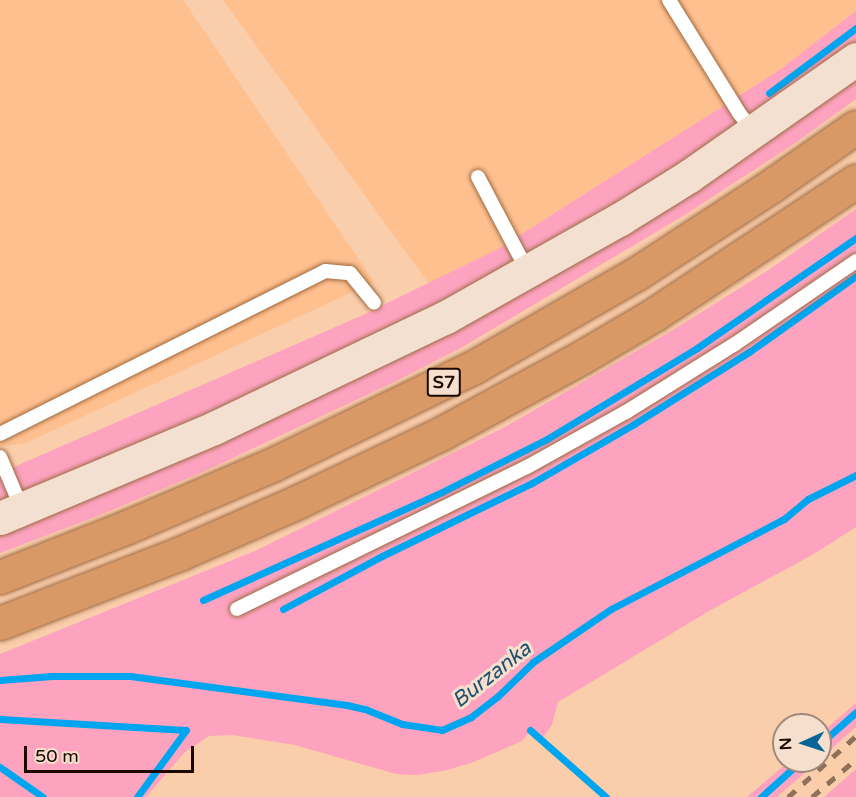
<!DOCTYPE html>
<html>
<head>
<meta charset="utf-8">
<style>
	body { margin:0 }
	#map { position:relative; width:856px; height:797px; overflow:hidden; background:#facdab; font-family:"Varela Round",sans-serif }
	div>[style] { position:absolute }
	.built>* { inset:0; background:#ffc08f }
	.green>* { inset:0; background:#fda3c0 }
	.stream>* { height:7px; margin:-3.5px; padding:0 3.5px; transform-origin:3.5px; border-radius:3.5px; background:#00a5ef }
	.roads { filter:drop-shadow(0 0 2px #9e6b42) drop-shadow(0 0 2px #9e6b42) }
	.lane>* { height:14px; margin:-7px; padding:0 7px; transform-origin:7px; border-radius:7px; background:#fff }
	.secondary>* { height:33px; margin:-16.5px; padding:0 16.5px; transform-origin:16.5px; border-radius:16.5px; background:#f3e0d1 }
	.highway>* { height:33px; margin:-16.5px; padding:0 16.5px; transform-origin:16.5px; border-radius:16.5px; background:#d89967 }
	.rail>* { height:4.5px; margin-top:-2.25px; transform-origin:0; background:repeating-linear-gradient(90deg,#91705a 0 10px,transparent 0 20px) }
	span { translate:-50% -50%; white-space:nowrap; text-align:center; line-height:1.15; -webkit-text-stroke:6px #f7dfce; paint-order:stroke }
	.shield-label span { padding:2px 4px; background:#f7dfce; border:2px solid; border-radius:4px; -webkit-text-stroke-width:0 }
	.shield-label { font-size:18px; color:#1b0800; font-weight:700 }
	.water-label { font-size:21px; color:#1d4f6e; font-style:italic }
	.north { position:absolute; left:772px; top:713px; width:60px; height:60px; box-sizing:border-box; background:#f7dfce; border:2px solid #9f897c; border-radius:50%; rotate:267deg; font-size:16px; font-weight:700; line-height:24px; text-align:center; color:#1b0800 }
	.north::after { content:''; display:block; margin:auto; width:21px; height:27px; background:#056696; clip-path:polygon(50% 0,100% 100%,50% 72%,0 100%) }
	.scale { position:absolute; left:24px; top:746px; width:170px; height:27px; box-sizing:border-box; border:3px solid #1b0800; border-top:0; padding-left:8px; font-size:18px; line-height:21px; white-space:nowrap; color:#1b0800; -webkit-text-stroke:4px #f7dfce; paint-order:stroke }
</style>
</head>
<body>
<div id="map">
	<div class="built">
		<i style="clip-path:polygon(0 0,183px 0,374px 282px,26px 443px,0 447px)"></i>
		<i style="clip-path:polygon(223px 0,856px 0,856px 11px,778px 71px,706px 118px,499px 249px,429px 284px)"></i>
	</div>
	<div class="green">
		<i style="clip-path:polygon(856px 11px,856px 99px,794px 144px,683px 216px,461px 348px,392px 383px,205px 471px,100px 515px,0 553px,0 473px,363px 315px,498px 249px,778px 71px)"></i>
		<i style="clip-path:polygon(856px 209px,856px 527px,812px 555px,709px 611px,558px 702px,552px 725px,541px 740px,530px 731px,522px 741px,471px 763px,443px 771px,416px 775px,396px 774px,295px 745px,232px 735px,209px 736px,185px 752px,146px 797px,0 797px,0 654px,257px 550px,505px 427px,673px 330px,770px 269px)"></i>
		<i style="clip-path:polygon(856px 703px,856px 727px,820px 759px,820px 734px)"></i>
		<i style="clip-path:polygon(789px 761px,818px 761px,777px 797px,747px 797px)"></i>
		<i style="clip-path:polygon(856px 769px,856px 797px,824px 797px)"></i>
	</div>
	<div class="stream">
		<i style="left:769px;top:93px;width:109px;rotate:-36.8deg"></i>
		<i style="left:203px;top:600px;width:262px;rotate:-24.3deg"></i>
		<i style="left:442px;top:492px;width:118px;rotate:-26.8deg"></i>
		<i style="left:547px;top:439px;width:175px;rotate:-31.2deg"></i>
		<i style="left:697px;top:348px;width:193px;rotate:-34.7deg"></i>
		<i style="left:283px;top:609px;width:112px;rotate:-28.2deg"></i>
		<i style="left:382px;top:556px;width:167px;rotate:-26deg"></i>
		<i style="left:532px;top:483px;width:118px;rotate:-30deg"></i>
		<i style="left:634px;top:424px;width:136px;rotate:-32.1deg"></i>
		<i style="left:749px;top:352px;width:131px;rotate:-35.4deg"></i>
		<i style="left:0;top:680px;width:52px;rotate:-4.4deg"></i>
		<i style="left:52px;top:676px;width:78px"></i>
		<i style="left:130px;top:676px;width:219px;rotate:7.6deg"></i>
		<i style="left:347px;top:705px;width:18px;rotate:13deg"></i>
		<i style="left:365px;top:709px;width:40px;rotate:22deg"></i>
		<i style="left:402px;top:724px;width:40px;rotate:8.5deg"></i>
		<i style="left:442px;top:730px;width:32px;rotate:-24deg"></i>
		<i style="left:471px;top:717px;width:33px;rotate:-38deg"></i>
		<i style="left:497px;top:697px;width:50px;rotate:-44.2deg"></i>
		<i style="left:533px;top:662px;width:94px;rotate:-34.2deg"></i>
		<i style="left:611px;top:609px;width:195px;rotate:-27.5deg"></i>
		<i style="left:784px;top:519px;width:31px;rotate:-40deg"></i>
		<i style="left:808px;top:499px;width:54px;rotate:-26.6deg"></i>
		<i style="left:0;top:719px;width:186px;rotate:3.4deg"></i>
		<i style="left:530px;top:730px;width:101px;rotate:41.4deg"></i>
		<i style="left:820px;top:744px;width:48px;rotate:-41.6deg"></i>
		<i style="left:0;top:767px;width:52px;rotate:34.9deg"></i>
		<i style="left:137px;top:797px;width:83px;rotate:-53.8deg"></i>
		<i style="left:761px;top:797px;width:54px;rotate:-42deg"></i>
	</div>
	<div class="roads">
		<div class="lane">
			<i style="left:669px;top:0;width:133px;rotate:58.2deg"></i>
			<i style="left:739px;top:113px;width:24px;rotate:52deg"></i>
			<i style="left:478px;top:177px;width:107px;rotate:62.2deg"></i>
			<i style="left:0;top:434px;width:364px;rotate:-26.6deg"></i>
			<i style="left:325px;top:271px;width:25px;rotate:5deg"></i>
			<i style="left:350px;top:273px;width:38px;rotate:51deg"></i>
			<i style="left:0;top:457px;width:56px;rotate:67.1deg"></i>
			<i style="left:237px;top:609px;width:323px;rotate:-26.1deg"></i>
			<i style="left:527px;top:467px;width:113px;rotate:-29.1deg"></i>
			<i style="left:626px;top:412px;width:128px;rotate:-32deg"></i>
			<i style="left:735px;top:344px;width:147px;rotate:-34.4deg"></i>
		</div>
		<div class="secondary">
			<i style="left:0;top:518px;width:232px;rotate:-22.8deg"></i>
			<i style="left:214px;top:428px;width:257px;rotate:-25.6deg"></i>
			<i style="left:446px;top:317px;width:200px;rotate:-29.4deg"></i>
			<i style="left:620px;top:219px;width:81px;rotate:-31.9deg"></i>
			<i style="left:689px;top:176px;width:204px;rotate:-35deg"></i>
		</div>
		<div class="highway">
			<i style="left:0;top:577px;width:136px;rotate:-21.5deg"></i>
			<i style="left:127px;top:527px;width:160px;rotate:-23.2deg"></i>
			<i style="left:274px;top:464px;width:222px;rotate:-25.9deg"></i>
			<i style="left:474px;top:367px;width:187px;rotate:-29.9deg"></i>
			<i style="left:636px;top:274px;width:161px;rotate:-33.1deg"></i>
			<i style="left:771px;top:186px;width:103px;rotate:-34.8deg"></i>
			<i style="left:0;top:623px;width:194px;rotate:-21.1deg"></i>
			<i style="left:181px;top:553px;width:127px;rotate:-23.7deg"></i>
			<i style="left:297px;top:502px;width:161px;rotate:-25.4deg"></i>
			<i style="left:442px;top:433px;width:159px;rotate:-28.5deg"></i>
			<i style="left:582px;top:357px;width:85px;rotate:-30.5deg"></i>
			<i style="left:655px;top:314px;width:241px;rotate:-33.5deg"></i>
		</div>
	</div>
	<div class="rail">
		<i style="left:788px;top:797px;width:91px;rotate:-41.9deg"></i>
		<i style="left:812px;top:797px;width:58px;rotate:-40.8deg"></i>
	</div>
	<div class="shield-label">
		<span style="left:444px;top:382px">S7</span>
	</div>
	<div class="water-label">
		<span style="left:492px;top:675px;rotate:-38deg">Burzanka</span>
	</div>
	<div class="north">N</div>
	<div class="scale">50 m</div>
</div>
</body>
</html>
